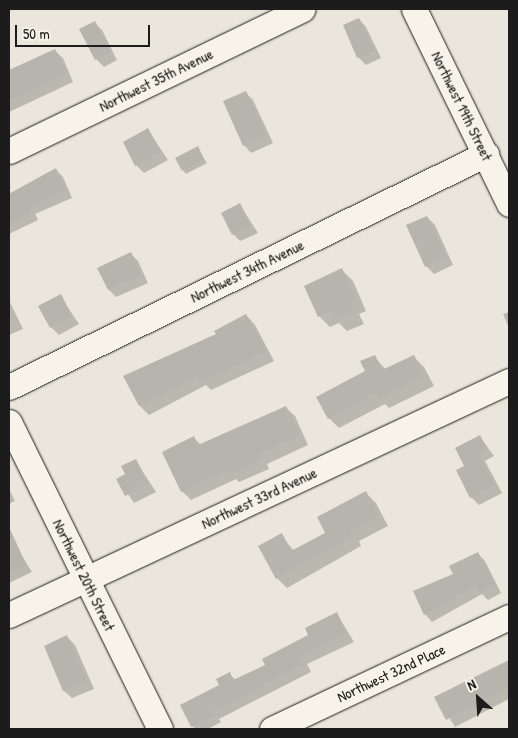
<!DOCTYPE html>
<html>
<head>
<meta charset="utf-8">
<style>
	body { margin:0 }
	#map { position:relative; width:518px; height:738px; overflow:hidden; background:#eae6dc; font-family:"Patrick Hand",sans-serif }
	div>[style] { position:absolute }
	.shadow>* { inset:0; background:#0003 }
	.building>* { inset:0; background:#b6b4ac }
	.roads { filter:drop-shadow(0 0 1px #1c1c1c) drop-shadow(0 0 1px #1c1c1c) }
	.minor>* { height:25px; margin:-12.5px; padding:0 12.5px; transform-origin:12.5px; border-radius:12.5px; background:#f7f3e8 }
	span { translate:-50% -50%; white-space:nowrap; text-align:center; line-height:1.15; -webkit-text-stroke:5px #f7f3e8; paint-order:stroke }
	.street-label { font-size:15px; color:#1c1c1c }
	.frame { position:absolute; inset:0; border:10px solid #1c1c1c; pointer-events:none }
	.north { position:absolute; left:453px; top:673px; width:50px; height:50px; -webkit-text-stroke:4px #f7f3e8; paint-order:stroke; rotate:334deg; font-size:14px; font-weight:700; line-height:20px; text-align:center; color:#1c1c1c }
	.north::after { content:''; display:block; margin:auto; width:18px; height:22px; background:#1c1c1c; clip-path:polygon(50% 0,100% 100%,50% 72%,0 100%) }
	.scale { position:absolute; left:15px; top:25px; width:135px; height:22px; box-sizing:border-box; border:2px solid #1c1c1c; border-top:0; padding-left:6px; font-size:15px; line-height:18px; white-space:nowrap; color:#1c1c1c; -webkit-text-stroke:4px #f7f3e8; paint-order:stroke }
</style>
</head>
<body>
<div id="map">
	<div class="shadow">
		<i style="clip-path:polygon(359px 19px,366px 27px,381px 58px,366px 65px,358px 57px)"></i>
		<i style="clip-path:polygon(94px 23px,102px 30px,117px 60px,104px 67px,96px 59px)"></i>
		<i style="clip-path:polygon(55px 51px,63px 58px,73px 82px,9px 112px,9px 72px)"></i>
		<i style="clip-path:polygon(245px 92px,253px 100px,273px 143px,251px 153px,244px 145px)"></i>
		<i style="clip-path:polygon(148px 130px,168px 160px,144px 173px,136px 165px)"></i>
		<i style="clip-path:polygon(197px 148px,207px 163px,186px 174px,183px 170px)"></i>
		<i style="clip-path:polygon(55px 169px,63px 177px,72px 198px,35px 214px,38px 220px,9px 234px,9px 194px)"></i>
		<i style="clip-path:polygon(240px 205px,258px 233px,240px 241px,233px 234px)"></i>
		<i style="clip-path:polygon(427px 217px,435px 225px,453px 265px,434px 274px,426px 266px)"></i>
		<i style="clip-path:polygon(130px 253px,138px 261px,148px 283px,116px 297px,109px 290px,99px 268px)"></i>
		<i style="clip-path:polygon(342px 270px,353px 281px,366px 311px,359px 314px,364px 324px,347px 331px,339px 323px,330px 327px,319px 316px)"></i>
		<i style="clip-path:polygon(60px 296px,79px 324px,59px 335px,51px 327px)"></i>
		<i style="clip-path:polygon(9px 300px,23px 329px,9px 335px)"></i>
		<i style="clip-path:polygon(509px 312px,509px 328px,503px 314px)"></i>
		<i style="clip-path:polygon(246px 315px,255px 325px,274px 361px,211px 390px,206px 385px,149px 415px,140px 406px,125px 376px,218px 335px)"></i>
		<i style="clip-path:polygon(374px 356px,386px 370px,414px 357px,424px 367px,434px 386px,389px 408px,385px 404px,339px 428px,329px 418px,318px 398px,366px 372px)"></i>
		<i style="clip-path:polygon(285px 407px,295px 416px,308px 445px,267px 464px,269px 469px,239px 482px,236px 479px,191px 500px,182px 491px,194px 438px,201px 445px)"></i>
		<i style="clip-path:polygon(480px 437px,494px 456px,485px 461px,502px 493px,479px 505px,471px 497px,466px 466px)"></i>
		<i style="clip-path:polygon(135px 460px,156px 492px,134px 503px,118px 479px,127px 475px)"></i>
		<i style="clip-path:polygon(9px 489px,15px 501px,9px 504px)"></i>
		<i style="clip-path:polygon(366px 493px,376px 503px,388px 526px,359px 541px,361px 546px,287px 588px,277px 578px,281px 535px,294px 551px,327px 534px)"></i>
		<i style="clip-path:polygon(18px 550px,32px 572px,9px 583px,9px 554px)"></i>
		<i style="clip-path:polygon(477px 553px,485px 561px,501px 593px,488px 600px,482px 594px,432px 622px,425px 614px,455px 574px)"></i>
		<i style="clip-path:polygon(337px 614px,354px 642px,307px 664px,311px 672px,219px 719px,221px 722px,208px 729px,196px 729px,192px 726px,229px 674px,236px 680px,267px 666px)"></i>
		<i style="clip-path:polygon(67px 637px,75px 645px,94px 689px,72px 698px,64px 691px,45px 647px)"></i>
		<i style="clip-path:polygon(509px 661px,509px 699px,455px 727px,436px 697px)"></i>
	</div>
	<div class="building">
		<i style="clip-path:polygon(359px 18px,374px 51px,357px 58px,343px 25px)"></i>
		<i style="clip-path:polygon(95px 21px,111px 52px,95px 60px,79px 29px)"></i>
		<i style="clip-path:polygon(55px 49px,67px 74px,9px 100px,9px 70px)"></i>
		<i style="clip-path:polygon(246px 91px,266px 135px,243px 146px,223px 101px)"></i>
		<i style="clip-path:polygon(148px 128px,161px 152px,135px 166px,123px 142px)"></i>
		<i style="clip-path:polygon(198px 146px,204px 159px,182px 171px,175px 158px)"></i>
		<i style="clip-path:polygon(56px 168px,66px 190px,28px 207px,31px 212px,9px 223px,9px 194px)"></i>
		<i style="clip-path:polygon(240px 203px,251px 225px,232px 235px,221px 213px)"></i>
		<i style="clip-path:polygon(427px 216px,446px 257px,425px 267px,406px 225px)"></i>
		<i style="clip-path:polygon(131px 252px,141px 275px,108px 290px,97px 268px)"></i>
		<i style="clip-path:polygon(342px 268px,356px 299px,349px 303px,353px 312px,335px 320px,331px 311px,318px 317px,304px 286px)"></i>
		<i style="clip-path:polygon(61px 294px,72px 316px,50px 328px,38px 306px)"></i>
		<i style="clip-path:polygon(246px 314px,266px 352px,201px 382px,198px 376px,139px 406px,123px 376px,216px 334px,214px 331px)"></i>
		<i style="clip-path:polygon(375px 355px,382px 370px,414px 355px,424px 376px,378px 398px,375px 393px,328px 419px,316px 397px,365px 371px,360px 361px)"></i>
		<i style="clip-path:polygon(286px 406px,300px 435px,259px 455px,261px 460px,229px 474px,227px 470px,181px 492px,162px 452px,194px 436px,198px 445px)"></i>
		<i style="clip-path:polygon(480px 435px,487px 448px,478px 453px,495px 485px,470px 498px,456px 470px,464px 466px,455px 448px)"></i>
		<i style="clip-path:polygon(136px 459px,149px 484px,125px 496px,116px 479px,125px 474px,121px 466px)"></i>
		<i style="clip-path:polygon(366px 491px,379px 516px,350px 531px,352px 536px,276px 579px,258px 546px,282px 533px,291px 551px,325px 533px,317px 517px)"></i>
		<i style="clip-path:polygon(9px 527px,26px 564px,9px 572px)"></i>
		<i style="clip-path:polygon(478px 552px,495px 585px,479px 593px,476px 586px,424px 615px,413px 591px,453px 574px,449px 566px)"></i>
		<i style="clip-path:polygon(337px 612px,347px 634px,300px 656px,304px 664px,213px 712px,214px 715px,191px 727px,180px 705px,219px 685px,216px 679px,230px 672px,233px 680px,265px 665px,262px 659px,308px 635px,305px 628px)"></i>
		<i style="clip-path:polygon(67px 635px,87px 681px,63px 691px,44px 646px)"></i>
		<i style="clip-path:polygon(509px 660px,509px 687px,446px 720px,434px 697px)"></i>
	</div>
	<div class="roads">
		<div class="minor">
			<i style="left:414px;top:9px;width:217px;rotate:64deg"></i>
			<i style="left:9px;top:151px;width:326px;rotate:-25.8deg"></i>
			<i style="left:9px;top:387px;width:531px;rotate:-26.03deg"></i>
			<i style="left:9px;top:422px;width:342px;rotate:63.8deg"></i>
			<i style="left:9px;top:615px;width:552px;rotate:-25.08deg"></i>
			<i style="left:272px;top:729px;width:262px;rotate:-25.3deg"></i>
		</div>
	</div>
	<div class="street-label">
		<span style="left:156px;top:80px;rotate:-26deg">Northwest 35th Avenue</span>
		<span style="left:462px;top:106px;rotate:64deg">Northwest 19th Street</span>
		<span style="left:247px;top:271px;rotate:-26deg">Northwest 34th Avenue</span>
		<span style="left:259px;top:498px;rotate:-25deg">Northwest 33rd Avenue</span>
		<span style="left:84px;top:575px;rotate:64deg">Northwest 20th Street</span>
		<span style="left:391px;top:673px;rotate:-25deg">Northwest 32nd Place</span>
	</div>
	<div class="frame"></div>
	<div class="north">N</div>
	<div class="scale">50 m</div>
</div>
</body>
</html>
